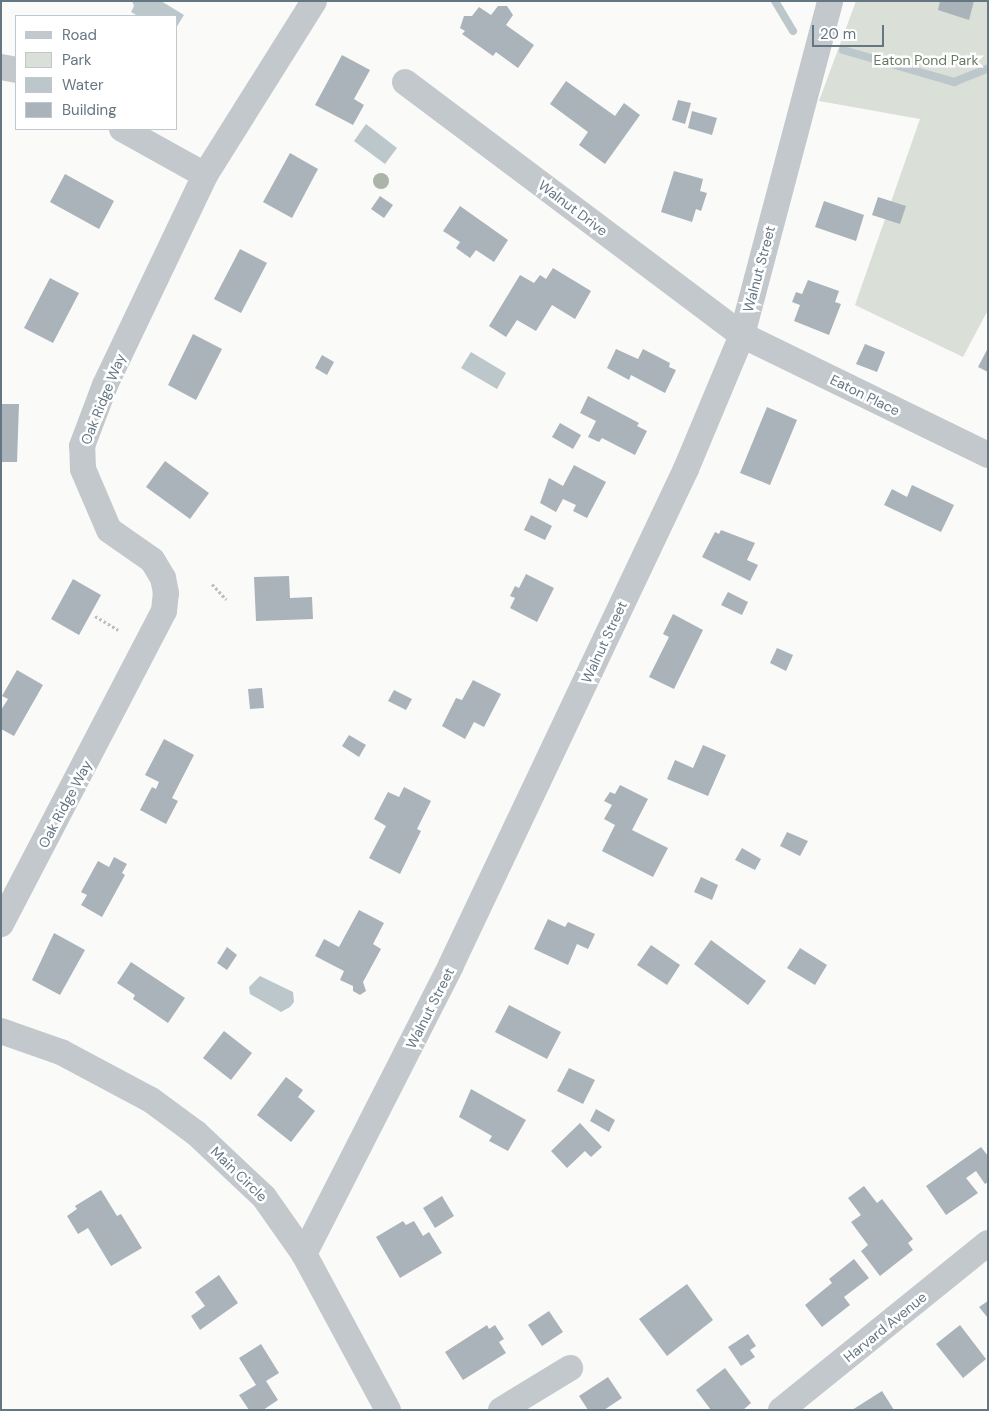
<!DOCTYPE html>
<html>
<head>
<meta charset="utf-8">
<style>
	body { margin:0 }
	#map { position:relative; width:989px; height:1411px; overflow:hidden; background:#fafaf8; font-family:"DM Sans",sans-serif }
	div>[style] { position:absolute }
	.green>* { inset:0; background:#dadfd7 }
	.water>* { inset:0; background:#bbc7cb }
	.stream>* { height:8px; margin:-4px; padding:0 4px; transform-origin:4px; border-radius:4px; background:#bbc7cb }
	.building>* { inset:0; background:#aab3b9 }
	.path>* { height:3px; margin-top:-1.5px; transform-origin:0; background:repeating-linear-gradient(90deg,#bbbfc2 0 2.5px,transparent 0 5px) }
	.minor>* { height:26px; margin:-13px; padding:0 13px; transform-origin:13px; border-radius:13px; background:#c3c8cc }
	.trees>* { width:16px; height:16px; margin:-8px; border-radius:50%; background:#aab4a7 }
	span { translate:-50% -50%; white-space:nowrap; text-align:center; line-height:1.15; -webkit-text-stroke:5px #fff; paint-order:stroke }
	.park-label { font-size:14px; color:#687a64 }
	.street-label { font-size:14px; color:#657683 }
	.frame { position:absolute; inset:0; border:2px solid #657683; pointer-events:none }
	.legend { position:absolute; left:15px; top:15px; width:162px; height:115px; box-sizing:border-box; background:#fff; border:1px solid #c1c8cd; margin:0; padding:6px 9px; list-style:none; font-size:15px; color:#657683 }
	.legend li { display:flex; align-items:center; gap:10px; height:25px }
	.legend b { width:25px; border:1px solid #c1c8cd }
	.scale { position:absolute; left:812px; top:25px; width:72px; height:22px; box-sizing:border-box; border:2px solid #657683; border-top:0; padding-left:6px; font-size:15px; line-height:18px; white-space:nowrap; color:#657683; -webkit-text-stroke:4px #fff; paint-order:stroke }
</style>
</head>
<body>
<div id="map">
	<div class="green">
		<i style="clip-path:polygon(856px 1px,988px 1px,988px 310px,963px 357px,855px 305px,920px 119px,819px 101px)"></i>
	</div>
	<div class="water">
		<i style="clip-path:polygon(132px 1px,161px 1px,184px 15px,176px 28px,176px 16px,138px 16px,131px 12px,134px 6px)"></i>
		<i style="clip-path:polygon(366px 124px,397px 148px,385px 164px,354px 141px)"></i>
		<i style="clip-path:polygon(471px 352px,506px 373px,497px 389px,461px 368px)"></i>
		<i style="clip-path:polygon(260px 976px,293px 992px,294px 1002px,290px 1007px,281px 1012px,250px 994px,249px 987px)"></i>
	</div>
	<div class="stream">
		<i style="left:775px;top:1px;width:35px;rotate:59deg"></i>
		<i style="left:843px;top:50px;width:116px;rotate:16.1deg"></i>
		<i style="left:954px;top:82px;width:37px;rotate:-22deg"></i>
	</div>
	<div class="building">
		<i style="clip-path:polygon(940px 1px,974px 1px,969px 20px,938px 10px)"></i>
		<i style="clip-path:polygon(498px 6px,507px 6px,513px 15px,506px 25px,534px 45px,518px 68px,496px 52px,493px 56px,462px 34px,465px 31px,460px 28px,464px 16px,472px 16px,479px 7px,491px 15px)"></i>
		<i style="clip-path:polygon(342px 55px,370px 70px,354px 99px,364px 105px,353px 125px,315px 105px)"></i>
		<i style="clip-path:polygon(566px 81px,615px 116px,624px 103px,640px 115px,605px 164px,579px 145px,588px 132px,550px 104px)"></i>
		<i style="clip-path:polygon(678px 100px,691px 103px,685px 124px,672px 120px)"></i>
		<i style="clip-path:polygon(692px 111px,717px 118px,712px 135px,688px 128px)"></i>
		<i style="clip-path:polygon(290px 153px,318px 169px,292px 218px,263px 202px)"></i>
		<i style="clip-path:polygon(674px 171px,703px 179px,700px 191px,707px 193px,701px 211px,696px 209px,692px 222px,661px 212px)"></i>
		<i style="clip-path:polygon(65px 174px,114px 201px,99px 229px,50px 202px)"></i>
		<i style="clip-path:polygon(380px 196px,393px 205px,384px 218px,371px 209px)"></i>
		<i style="clip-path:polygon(878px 197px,906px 206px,900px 224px,872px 215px)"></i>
		<i style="clip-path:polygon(824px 201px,864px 215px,856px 241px,815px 227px)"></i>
		<i style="clip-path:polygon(460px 206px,508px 240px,494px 262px,476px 250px,470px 258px,456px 248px,460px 242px,443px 231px)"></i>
		<i style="clip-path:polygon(240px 249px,267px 263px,241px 313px,214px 299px)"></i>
		<i style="clip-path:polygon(553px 268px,591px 291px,575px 319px,552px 305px,536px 331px,517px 320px,506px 337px,489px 326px,520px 275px,534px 283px,540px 275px,546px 279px)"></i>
		<i style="clip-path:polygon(50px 278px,79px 293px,53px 343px,24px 328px)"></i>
		<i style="clip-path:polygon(808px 280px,839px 291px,835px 302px,841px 304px,829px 335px,794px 321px,800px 305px,792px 302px,796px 292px,802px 294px)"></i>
		<i style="clip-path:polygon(193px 334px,222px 349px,196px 400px,168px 385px)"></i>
		<i style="clip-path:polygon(865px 344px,885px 352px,877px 372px,856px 364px)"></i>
		<i style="clip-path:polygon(988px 348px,988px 372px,978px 367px)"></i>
		<i style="clip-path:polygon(616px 349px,638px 359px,643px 349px,670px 363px,669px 367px,676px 370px,665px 393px,631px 375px,629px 380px,607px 368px)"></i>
		<i style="clip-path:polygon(322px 355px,334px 362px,327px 375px,315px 368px)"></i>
		<i style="clip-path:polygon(588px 396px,639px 423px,637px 426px,647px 431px,635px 455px,602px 438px,599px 442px,588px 437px,596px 421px,580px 413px)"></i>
		<i style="clip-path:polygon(1px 404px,19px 404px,17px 462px,1px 462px)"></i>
		<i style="clip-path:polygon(767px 407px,797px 420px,770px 485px,740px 473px)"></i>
		<i style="clip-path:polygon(560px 423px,581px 435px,573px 449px,552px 437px)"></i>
		<i style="clip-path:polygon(165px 461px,209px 493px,190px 519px,146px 487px)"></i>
		<i style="clip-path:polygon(574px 465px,606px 482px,587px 518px,573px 511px,576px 505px,563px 499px,556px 512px,540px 503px,549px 478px,563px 486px)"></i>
		<i style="clip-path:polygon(912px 485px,954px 505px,941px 532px,884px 505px,892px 489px,907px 497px)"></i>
		<i style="clip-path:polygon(531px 515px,552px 526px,545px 540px,524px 530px)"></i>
		<i style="clip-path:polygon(721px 530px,755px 543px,747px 560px,758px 565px,750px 581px,702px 557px,715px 532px,719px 534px)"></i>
		<i style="clip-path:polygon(526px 574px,554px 588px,537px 622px,510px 608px,515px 598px,510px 596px,515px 586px,519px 588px)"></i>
		<i style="clip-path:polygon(289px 576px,290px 598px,312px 597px,313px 619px,256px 621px,254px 577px)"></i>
		<i style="clip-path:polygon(73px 579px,101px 595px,79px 635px,51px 619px)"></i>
		<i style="clip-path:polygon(728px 592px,748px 602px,742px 615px,721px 605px)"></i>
		<i style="clip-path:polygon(673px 614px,703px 630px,674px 689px,649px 677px,669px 637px,663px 634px)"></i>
		<i style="clip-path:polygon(777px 648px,793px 655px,786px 671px,770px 663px)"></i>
		<i style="clip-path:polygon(17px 670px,43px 685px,14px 736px,1px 729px,1px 710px,8px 699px,2px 696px)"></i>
		<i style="clip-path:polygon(473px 680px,501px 694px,484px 727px,474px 722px,465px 739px,442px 726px,456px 698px,462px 700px)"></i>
		<i style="clip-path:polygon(262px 688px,264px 708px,250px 709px,248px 689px)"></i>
		<i style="clip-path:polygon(394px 690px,412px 699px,406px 710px,388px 701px)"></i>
		<i style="clip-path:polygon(349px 735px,366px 745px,359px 757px,342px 746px)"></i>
		<i style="clip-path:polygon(164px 739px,194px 755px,172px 798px,178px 801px,166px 824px,140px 810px,152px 787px,156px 789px,159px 782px,145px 775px)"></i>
		<i style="clip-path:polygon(703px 745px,726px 755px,708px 796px,667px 779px,675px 760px,693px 768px)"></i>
		<i style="clip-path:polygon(620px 785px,648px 799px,632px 830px,668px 848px,653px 877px,602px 851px,615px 825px,604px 819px,612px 805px,604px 801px,610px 792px,615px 794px)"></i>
		<i style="clip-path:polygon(404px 787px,431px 801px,417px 829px,421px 831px,400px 874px,369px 858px,386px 826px,374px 819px,388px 792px,399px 797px)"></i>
		<i style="clip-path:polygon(787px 832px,808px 841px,800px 856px,780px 846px)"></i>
		<i style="clip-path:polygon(742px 848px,761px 859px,755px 870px,735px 860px)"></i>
		<i style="clip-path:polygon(114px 857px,127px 864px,122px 873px,125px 875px,102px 917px,81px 905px,87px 895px,81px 892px,98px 861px,109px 867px)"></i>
		<i style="clip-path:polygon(701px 877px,718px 885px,712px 900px,694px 892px)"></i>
		<i style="clip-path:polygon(359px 910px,384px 923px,373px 944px,381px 949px,363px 982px,366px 991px,360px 995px,353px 991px,353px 986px,340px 980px,344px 971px,315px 956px,324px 939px,339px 947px)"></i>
		<i style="clip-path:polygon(548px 919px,565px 927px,568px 922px,595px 934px,588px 949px,577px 944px,568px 965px,534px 949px)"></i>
		<i style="clip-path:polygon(54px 933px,85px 950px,60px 995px,32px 980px)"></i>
		<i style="clip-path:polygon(711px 940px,766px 981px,748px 1005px,694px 964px)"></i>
		<i style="clip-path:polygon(651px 945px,680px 965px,667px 985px,637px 965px)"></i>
		<i style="clip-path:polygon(227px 947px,237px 955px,227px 970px,217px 963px)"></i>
		<i style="clip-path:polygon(800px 948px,827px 965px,815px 985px,787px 968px)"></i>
		<i style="clip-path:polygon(131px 962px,185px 998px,168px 1023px,133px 999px,135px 995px,117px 983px)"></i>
		<i style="clip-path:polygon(509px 1005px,561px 1032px,547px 1059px,495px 1032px)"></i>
		<i style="clip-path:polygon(224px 1031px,252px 1053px,231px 1080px,203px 1058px)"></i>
		<i style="clip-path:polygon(569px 1068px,595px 1080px,583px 1104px,557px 1091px)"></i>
		<i style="clip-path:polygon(286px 1077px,303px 1090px,298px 1097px,315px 1111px,291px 1142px,257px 1115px)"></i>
		<i style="clip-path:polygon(471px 1089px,526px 1120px,508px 1151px,489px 1141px,492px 1136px,459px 1117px)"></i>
		<i style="clip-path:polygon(596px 1109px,615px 1120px,609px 1132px,590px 1121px)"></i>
		<i style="clip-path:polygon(580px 1123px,602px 1147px,591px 1157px,585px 1151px,567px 1168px,551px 1151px)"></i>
		<i style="clip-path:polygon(981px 1147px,988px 1156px,988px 1182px,985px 1184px,976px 1171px,966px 1178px,978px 1193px,946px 1215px,926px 1186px)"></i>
		<i style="clip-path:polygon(864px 1186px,877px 1203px,882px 1199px,913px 1239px,908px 1243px,913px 1250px,880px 1276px,861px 1251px,868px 1245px,851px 1222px,861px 1215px,848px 1198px)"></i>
		<i style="clip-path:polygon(101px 1190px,117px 1216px,121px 1214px,142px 1248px,111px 1266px,88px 1228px,78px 1234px,67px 1216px,77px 1209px,75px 1206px)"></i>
		<i style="clip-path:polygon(442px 1196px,454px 1216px,435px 1228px,423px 1208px)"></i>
		<i style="clip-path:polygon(403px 1221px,406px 1225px,414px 1221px,423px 1236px,429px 1232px,442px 1253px,400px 1278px,376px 1237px)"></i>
		<i style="clip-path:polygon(854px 1259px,869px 1278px,844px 1297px,850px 1305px,822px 1327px,805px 1305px,832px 1283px,829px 1279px)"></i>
		<i style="clip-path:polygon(219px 1275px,238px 1303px,200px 1330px,191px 1316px,205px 1306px,195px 1292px)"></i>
		<i style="clip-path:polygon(687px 1284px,713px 1320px,667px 1356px,639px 1319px)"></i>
		<i style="clip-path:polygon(988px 1301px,988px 1318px,979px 1307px)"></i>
		<i style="clip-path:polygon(549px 1311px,563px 1332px,542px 1346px,528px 1325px)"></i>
		<i style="clip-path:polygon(487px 1325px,489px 1329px,495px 1325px,504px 1339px,499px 1342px,506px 1353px,463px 1380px,445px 1352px)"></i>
		<i style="clip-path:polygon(960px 1325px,986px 1359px,963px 1378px,936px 1344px)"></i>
		<i style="clip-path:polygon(748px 1334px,756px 1346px,750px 1350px,755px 1357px,741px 1366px,728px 1347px)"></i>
		<i style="clip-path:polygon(261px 1344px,279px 1373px,266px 1381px,278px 1400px,263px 1410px,249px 1410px,239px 1395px,256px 1385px,239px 1358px)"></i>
		<i style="clip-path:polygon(725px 1368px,751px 1403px,743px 1410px,711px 1410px,696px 1390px)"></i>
		<i style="clip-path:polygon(608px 1377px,622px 1398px,604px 1410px,588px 1410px,579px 1396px)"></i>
		<i style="clip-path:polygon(882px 1391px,894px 1410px,852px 1410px)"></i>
	</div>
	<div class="path">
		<i style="left:212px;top:584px;width:21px;rotate:47deg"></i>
		<i style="left:95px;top:616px;width:27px;rotate:31deg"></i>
	</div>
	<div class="minor">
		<i style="left:1px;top:67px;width:15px;rotate:11deg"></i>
		<i style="left:405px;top:82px;width:421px;rotate:36.9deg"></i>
		<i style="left:742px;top:335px;width:274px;rotate:26deg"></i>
		<i style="left:122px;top:129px;width:95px;rotate:29deg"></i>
		<i style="left:1px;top:924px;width:353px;rotate:-62.5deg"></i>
		<i style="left:164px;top:611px;width:18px;rotate:-84deg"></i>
		<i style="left:166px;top:593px;width:15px;rotate:-101deg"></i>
		<i style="left:163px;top:578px;width:21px;rotate:-121deg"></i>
		<i style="left:152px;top:560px;width:52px;rotate:-145.1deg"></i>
		<i style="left:109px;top:530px;width:66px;rotate:-113.1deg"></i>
		<i style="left:83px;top:469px;width:23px;rotate:-92deg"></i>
		<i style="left:82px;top:446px;width:65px;rotate:-69.3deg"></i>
		<i style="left:105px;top:385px;width:233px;rotate:-64.5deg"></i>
		<i style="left:205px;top:175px;width:205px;rotate:-57.9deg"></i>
		<i style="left:1px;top:1031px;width:64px;rotate:19.3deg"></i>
		<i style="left:61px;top:1052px;width:102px;rotate:28.1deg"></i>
		<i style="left:151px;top:1100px;width:56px;rotate:36.3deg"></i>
		<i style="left:196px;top:1133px;width:93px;rotate:43.3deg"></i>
		<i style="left:264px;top:1197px;width:70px;rotate:54.9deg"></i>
		<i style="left:304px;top:1254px;width:177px;rotate:61.7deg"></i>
		<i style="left:304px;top:1254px;width:324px;rotate:-63deg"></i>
		<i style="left:451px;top:965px;width:549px;rotate:-64.65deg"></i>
		<i style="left:686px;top:469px;width:145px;rotate:-67.3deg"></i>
		<i style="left:742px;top:335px;width:345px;rotate:-75.2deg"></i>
		<i style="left:501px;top:1410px;width:81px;rotate:-31.3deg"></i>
		<i style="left:781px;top:1410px;width:266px;rotate:-38.9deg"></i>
	</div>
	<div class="trees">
		<i style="left:381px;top:181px"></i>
	</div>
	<div class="park-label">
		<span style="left:926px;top:60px">Eaton Pond Park</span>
	</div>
	<div class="street-label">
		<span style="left:573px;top:208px;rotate:37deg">Walnut Drive</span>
		<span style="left:759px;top:269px;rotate:-75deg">Walnut Street</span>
		<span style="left:865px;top:395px;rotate:26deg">Eaton Place</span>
		<span style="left:103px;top:399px;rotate:-68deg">Oak Ridge Way</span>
		<span style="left:604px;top:642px;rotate:-65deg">Walnut Street</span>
		<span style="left:65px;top:804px;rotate:-62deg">Oak Ridge Way</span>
		<span style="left:430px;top:1008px;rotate:-63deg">Walnut Street</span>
		<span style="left:239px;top:1174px;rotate:44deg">Main Circle</span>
		<span style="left:885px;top:1327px;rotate:-39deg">Harvard Avenue</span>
	</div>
	<div class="frame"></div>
	<ul class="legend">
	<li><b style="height:6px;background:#c3c8cc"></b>Road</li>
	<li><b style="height:14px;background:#dadfd7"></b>Park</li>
	<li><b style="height:14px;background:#bbc7cb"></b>Water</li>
	<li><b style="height:14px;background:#aab3b9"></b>Building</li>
	</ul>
	<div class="scale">20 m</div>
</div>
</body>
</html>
